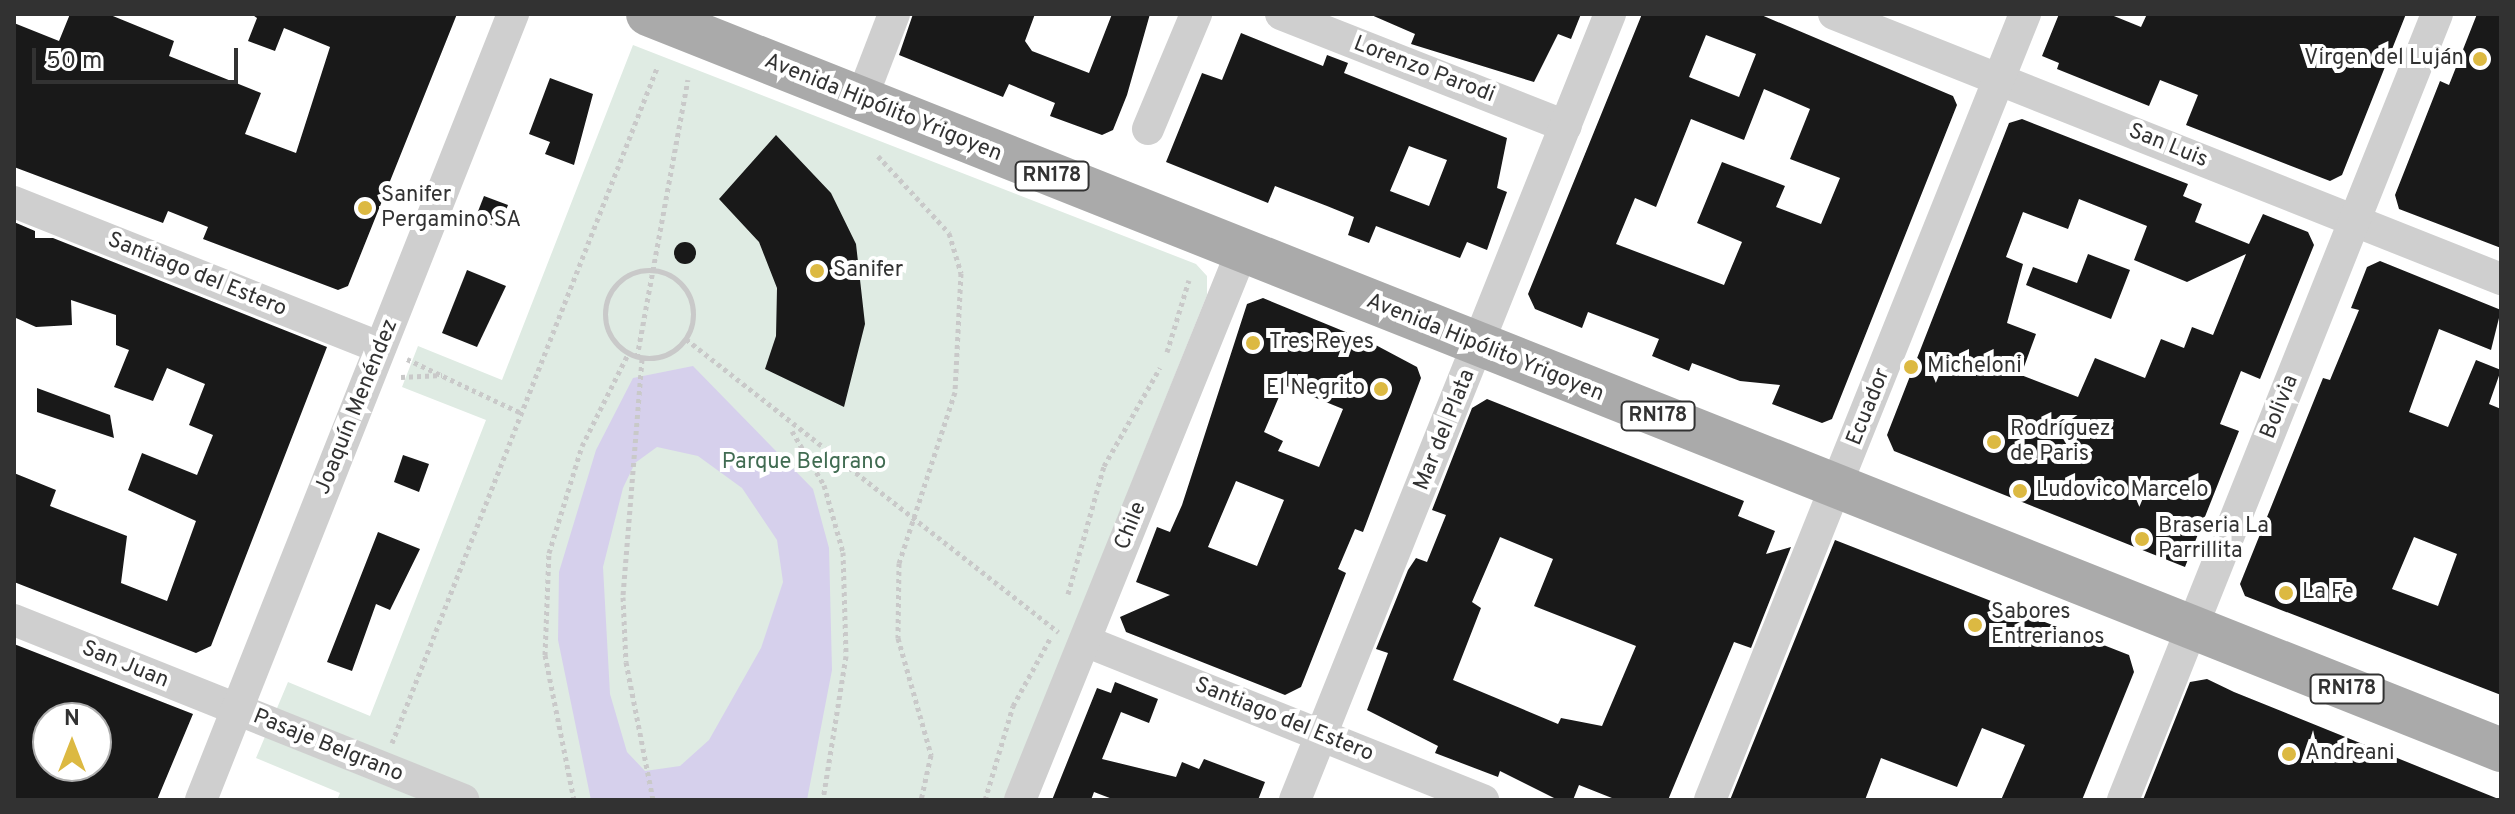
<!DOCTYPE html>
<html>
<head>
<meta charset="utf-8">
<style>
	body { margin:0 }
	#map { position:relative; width:2515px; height:814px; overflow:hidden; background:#fff; font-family:Overpass,sans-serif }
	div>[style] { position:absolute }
	.green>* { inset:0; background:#dfebe3 }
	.water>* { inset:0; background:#d6d0ec }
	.building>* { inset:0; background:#191919 }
	.round { border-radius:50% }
	.path>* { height:5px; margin-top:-2.5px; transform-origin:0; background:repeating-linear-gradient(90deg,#c9c9c9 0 4px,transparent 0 8px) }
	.path>.ring { margin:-2.5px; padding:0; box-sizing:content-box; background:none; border:5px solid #c9c9c9; border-radius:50% }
	.minor>* { height:32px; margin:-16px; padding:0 16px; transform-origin:16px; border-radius:16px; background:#cfcfcf }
	.primary>* { height:44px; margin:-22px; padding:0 22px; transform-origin:22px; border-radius:22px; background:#aaa }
	.dots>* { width:22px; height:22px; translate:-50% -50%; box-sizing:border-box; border:4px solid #fff; border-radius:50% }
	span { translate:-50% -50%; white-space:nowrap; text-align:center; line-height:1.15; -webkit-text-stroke:8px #fff; paint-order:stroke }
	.shield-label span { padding:2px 6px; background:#fff; border:2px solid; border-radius:6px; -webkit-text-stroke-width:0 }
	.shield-label { font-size:20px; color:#323232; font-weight:700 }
	.poi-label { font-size:22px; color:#323232 }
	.right { translate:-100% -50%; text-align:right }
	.left { translate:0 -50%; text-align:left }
	.street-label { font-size:22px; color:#323232 }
	.park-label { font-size:22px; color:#416c52 }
	.frame { position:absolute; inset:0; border:16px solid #323232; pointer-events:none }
	.north { position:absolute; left:32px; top:702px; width:80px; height:80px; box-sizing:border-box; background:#fff; border:2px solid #adadad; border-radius:50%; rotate:0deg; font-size:22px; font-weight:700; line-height:32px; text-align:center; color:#323232 }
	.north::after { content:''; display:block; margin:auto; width:28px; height:36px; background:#dcb942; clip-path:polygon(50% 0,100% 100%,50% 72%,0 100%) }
	.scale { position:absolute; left:32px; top:48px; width:206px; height:36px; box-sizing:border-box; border:4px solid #323232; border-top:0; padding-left:10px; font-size:24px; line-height:28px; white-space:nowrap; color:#323232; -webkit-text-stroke:6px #fff; paint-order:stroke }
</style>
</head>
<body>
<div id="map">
	<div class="green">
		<i style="clip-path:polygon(633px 45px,1196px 264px,1207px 276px,1207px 295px,1004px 800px,337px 800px,340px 793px,256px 758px,288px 682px,370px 716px,486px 420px,402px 387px,418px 346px,502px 380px)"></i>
	</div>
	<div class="water">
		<i style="clip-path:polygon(evenodd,693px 366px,813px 489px,829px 548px,832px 670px,807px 800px,591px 800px,558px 640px,559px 572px,596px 450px,633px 378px,693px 366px,657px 447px,698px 456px,742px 488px,777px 540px,783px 582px,761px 648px,709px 740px,680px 766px,645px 771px,627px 752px,610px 694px,603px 567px,623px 488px,635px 463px,657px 447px)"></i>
	</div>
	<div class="building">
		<i style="clip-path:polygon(70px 14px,108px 14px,174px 41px,169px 56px,261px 93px,245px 134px,296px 153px,330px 47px,284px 28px,275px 51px,248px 41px,257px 18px,251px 14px,457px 14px,348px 286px,338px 290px,203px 239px,208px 227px,168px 211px,163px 223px,14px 167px,14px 23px,59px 41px)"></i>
		<i style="clip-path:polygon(913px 14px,1035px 14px,1025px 41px,1032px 51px,1089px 73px,1112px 14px,1150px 14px,1127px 95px,1113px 130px,1102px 135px,1050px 116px,1055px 103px,1009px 84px,1003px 97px,899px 55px)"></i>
		<i style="clip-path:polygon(1369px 14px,1581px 14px,1571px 39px,1558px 34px,1534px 82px,1411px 44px,1415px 34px)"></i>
		<i style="clip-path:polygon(evenodd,1642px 14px,1759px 14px,1953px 96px,1957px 105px,1832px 419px,1822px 423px,1772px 404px,1780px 385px,1740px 381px,1692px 363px,1689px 371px,1652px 356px,1659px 339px,1588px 312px,1582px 328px,1535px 309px,1528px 294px,1642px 14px,1706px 35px,1756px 54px,1739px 97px,1689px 77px,1706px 35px,1642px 14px,1764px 89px,1810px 109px,1790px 159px,1840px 178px,1821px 224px,1776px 207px,1785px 186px,1722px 162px,1697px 223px,1742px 242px,1724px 285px,1616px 244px,1635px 198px,1656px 207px,1691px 119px,1744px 140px,1764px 89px)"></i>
		<i style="clip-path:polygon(2059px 14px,2109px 14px,2141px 27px,2147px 14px,2406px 14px,2342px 175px,2330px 181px,2186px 125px,2198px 95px,2160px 80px,2149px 106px,2057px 69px,2059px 63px,2042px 56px)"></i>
		<i style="clip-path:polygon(2477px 14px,2501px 14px,2501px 248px,2399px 209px,2395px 195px,2440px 81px,2449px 85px)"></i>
		<i style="clip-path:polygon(evenodd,1241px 33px,1323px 66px,1327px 55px,1348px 63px,1344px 73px,1507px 138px,1497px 188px,1507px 192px,1487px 250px,1467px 242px,1460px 258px,1376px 226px,1369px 243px,1348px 235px,1354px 217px,1327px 206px,1275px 186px,1268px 203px,1166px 162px,1202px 73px,1222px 80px,1241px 33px,1409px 146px,1447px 160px,1429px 206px,1390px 191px,1409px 146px)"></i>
		<i style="clip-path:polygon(550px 78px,593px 94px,574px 165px,545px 154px,550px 142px,529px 134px)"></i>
		<i style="clip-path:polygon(evenodd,2022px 119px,2188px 184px,2183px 196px,2202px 204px,2195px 222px,2249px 244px,2263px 214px,2308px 232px,2314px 245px,2260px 379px,2241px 371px,2220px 424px,2239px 431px,2185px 567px,1894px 451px,1887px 435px,2009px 123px,2022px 119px,2079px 199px,2147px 226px,2134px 260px,2187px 282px,2246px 254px,2213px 335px,2192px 327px,2184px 348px,2161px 339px,2145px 378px,2095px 358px,2078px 397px,2021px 375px,2036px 334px,2007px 323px,2023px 264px,2006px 257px,2023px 212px,2068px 229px,2079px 199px)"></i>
		<i style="clip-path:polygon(776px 135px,831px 193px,856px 244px,865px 324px,844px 407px,765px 369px,776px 336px,777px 288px,759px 242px,719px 199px)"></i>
		<i style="clip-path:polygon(484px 196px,508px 205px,499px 228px,475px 219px)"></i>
		<i style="clip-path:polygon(14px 222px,35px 231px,35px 238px,53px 238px,327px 347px,211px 646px,196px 653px,14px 582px,14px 473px,56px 490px,50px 506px,127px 536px,121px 583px,167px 601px,196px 521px,128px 490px,142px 453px,197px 475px,213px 435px,189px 425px,205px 384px,167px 368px,153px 401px,114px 387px,129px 350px,116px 345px,116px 315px,71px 300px,72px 325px,36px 327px,16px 318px)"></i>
		<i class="round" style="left:674px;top:242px;width:22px;height:22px"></i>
		<i style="clip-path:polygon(2088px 254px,2130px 270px,2111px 319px,2026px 285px,2033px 267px,2077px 283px)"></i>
		<i style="clip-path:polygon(evenodd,2380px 261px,2501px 310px,2491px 350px,2439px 329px,2409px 412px,2448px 427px,2476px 360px,2501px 370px,2489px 404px,2501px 409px,2501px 695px,2245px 596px,2240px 584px,2323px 378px,2330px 380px,2359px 310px,2351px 308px,2367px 267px,2380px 261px,2414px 537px,2457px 554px,2438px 606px,2392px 589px,2414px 537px)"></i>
		<i style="clip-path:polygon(467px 270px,506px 286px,477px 347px,442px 333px)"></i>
		<i style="clip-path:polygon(evenodd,1263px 298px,1370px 342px,1417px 367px,1421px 378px,1363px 532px,1355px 529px,1338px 569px,1346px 573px,1301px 687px,1285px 695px,1126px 632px,1120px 617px,1170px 595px,1136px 582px,1157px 527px,1170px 532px,1182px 505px,1247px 304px,1263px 298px,1284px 385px,1343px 409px,1319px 467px,1278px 451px,1283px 441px,1264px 432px,1284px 385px,1263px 298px,1236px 481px,1284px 500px,1257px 566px,1208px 547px,1236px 481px)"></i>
		<i style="clip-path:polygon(37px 388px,110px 415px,114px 438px,37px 412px)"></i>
		<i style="clip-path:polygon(evenodd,1487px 399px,1744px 501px,1738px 516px,1775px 531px,1766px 554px,1791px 547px,1751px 648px,1734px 642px,1668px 800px,1617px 800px,1579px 785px,1573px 800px,1558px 800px,1500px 771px,1498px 777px,1435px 753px,1438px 746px,1367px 710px,1388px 653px,1376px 649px,1408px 570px,1416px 558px,1427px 562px,1446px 515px,1432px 510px,1472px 408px,1487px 399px,1500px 537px,1553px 559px,1534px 606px,1636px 646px,1602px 726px,1561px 718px,1558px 724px,1453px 680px,1481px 608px,1472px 602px,1500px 537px)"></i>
		<i style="clip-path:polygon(403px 455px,429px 464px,419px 492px,394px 482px)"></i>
		<i style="clip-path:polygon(378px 532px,420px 549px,390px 610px,376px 604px,352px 671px,327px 662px)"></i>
		<i style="clip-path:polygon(1835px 540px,2129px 655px,2134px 672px,2082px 800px,2001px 800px,2025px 745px,1982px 728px,1957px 787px,1881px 758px,1865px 800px,1730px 800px)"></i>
		<i style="clip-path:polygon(evenodd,14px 644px,193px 714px,157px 800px,14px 800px,14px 644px,48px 718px,96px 718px,96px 766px,48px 766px,48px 718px)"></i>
		<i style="clip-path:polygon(2207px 679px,2234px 692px,2501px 800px,2143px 800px,2190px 682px)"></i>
		<i style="clip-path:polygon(1115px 682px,1158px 699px,1149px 723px,1121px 712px,1102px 759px,1176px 777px,1182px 762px,1199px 769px,1204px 759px,1265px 782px,1258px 800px,1115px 800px,1094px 792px,1091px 800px,1052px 800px,1097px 688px,1111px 693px)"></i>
	</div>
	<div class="path">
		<i style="left:878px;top:156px;width:105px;rotate:47.3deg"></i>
		<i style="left:949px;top:233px;width:42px;rotate:73.3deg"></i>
		<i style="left:961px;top:273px;width:119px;rotate:92.9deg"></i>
		<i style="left:955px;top:392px;width:180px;rotate:108.1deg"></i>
		<i style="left:899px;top:563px;width:75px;rotate:90.8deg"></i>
		<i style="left:898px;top:638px;width:122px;rotate:74.2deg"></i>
		<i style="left:931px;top:755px;width:46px;rotate:102.5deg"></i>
		<i class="ring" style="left:605px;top:270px;width:83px;height:83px"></i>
		<i style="left:686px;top:339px;width:474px;rotate:38.2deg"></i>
		<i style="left:1167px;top:352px;width:75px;rotate:-73deg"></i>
		<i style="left:637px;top:357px;width:282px;rotate:-79.6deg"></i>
		<i style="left:407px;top:359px;width:126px;rotate:25.3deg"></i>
		<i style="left:642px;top:359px;width:239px;rotate:94.6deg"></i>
		<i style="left:623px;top:597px;width:65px;rotate:87.4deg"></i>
		<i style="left:626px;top:662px;width:141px;rotate:78.9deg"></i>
		<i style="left:401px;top:377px;width:41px;rotate:-2.8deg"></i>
		<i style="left:792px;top:431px;width:63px;rotate:59.3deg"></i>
		<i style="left:824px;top:485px;width:70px;rotate:74.2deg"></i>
		<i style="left:843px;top:552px;width:104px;rotate:88.3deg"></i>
		<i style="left:846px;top:656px;width:146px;rotate:99.1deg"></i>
		<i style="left:1068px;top:594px;width:133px;rotate:-74.3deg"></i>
		<i style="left:1104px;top:466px;width:113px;rotate:-60.3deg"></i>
		<i style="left:392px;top:743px;width:725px;rotate:-68.57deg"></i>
		<i style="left:574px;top:800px;width:148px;rotate:-101.3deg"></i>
		<i style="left:545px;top:655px;width:102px;rotate:-87.8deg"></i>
		<i style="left:549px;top:553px;width:112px;rotate:-72.9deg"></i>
		<i style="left:582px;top:446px;width:103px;rotate:-63.4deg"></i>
		<i style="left:985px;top:800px;width:98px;rotate:-73.4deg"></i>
		<i style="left:1013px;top:706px;width:79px;rotate:-61.2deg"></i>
	</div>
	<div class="minor">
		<i style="left:1281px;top:14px;width:306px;rotate:21.5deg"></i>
		<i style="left:1834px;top:14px;width:718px;rotate:21.67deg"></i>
		<i style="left:861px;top:100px;width:92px;rotate:-69deg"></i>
		<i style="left:1148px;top:129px;width:125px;rotate:-67.3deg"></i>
		<i style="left:14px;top:202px;width:394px;rotate:21.7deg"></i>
		<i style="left:14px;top:620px;width:484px;rotate:21.8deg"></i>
		<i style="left:1085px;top:641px;width:429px;rotate:21.8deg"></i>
		<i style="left:201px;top:800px;width:846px;rotate:-68.35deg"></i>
		<i style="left:1020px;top:800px;width:592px;rotate:-67.98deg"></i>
		<i style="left:1295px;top:800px;width:847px;rotate:-68.16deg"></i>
		<i style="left:1710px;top:800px;width:847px;rotate:-68.16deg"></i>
		<i style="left:2123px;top:800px;width:846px;rotate:-68.22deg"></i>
	</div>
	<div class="primary">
		<i style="left:648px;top:14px;width:1994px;rotate:21.66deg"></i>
	</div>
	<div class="dots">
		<i style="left:2480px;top:59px;background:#dcb942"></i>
		<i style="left:365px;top:208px;background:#dcb942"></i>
		<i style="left:817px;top:271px;background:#dcb942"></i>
		<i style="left:1253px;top:343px;background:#dcb942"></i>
		<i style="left:1911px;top:367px;background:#dcb942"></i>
		<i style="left:1381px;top:389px;background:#dcb942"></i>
		<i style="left:1994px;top:442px;background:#dcb942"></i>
		<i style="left:2020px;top:491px;background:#dcb942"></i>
		<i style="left:2142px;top:539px;background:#dcb942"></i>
		<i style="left:2286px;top:593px;background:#dcb942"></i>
		<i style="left:1975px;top:625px;background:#dcb942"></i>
		<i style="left:2289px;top:754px;background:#dcb942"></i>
	</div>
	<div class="shield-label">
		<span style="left:1052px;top:176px">RN178</span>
		<span style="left:1658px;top:416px">RN178</span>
		<span style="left:2347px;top:689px">RN178</span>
	</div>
	<div class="poi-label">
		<span class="right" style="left:2464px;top:59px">Virgen del Luján</span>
		<span class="left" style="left:381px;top:208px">Sanifer<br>Pergamino SA</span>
		<span class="left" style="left:833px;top:271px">Sanifer</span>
		<span class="left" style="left:1269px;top:343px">Tres Reyes</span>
		<span class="left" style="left:1927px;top:367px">Micheloni</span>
		<span class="right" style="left:1365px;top:389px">El Negrito</span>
		<span class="left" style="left:2010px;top:442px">Rodríguez<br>de Paris</span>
		<span class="left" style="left:2036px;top:491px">Ludovico Marcelo</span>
		<span class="left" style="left:2158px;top:539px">Braseria La<br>Parrillita</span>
		<span class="left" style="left:2302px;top:593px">La Fe</span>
		<span class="left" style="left:1991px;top:625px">Sabores<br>Entrerianos</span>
		<span class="left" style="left:2305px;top:754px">Andreani</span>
	</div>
	<div class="street-label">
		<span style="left:1424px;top:70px;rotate:21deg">Lorenzo Parodi</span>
		<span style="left:883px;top:108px;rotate:22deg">Avenida Hipólito Yrigoyen</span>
		<span style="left:2168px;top:146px;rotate:22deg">San Luis</span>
		<span style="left:197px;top:275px;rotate:22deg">Santiago del Estero</span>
		<span style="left:1485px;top:348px;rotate:22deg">Avenida Hipólito Yrigoyen</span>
		<span style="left:357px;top:407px;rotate:-68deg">Joaquín Menéndez</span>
		<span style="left:1869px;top:407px;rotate:-68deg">Ecuador</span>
		<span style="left:2280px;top:407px;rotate:-68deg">Bolivia</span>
		<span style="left:1445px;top:430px;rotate:-68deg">Mar del Plata</span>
		<span style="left:1131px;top:526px;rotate:-68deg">Chile</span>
		<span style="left:125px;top:665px;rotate:22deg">San Juan</span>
		<span style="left:1284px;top:720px;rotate:22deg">Santiago del Estero</span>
		<span style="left:328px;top:746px;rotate:22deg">Pasaje Belgrano</span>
	</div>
	<div class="park-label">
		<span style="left:804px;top:463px">Parque Belgrano</span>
	</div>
	<div class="frame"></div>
	<div class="north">N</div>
	<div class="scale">50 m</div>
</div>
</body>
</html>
